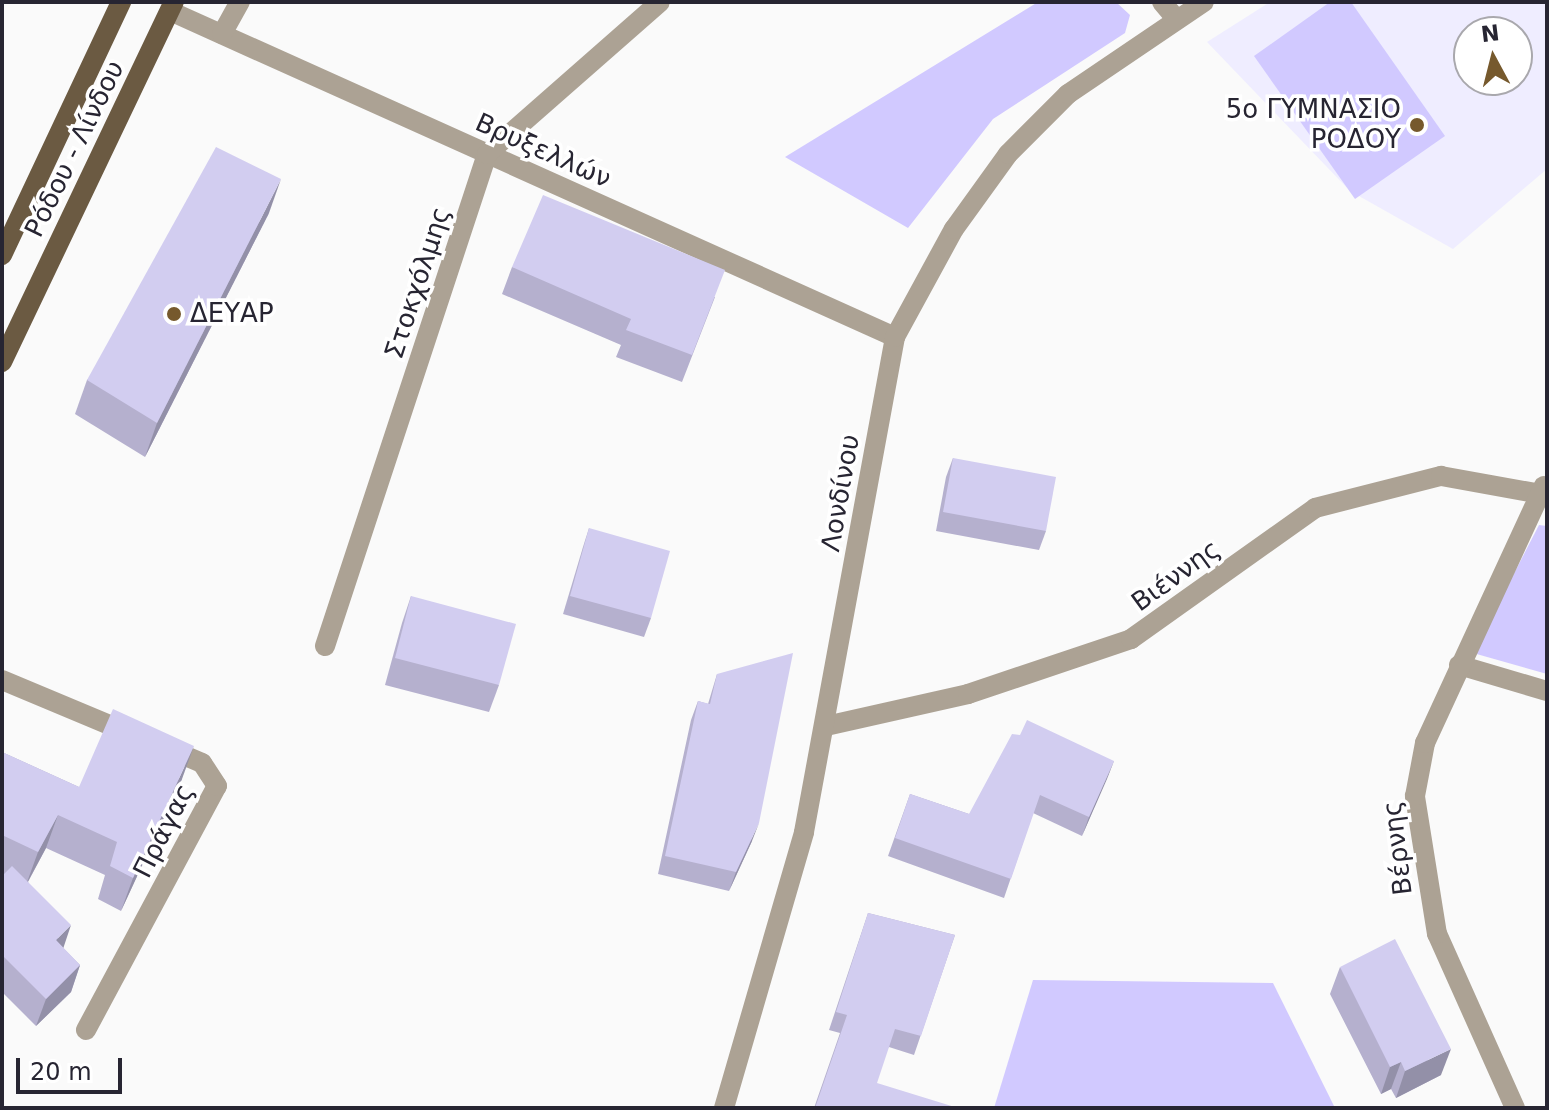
<!DOCTYPE html>
<html>
<head>
<meta charset="utf-8">
<style>
	body { margin:0 }
	#map { position:relative; width:1549px; height:1110px; overflow:hidden; background:#fafafa; font-family:"DejaVu Sans",sans-serif }
	div>[style] { position:absolute }
	.built>* { inset:0; background:#efedff }
	.green>* { inset:0; background:#d1c9ff }
	.minor>* { height:20px; margin:-10px; padding:0 10px; transform-origin:10px; border-radius:10px; background:#aca294 }
	.primary>* { height:20px; margin:-10px; padding:0 10px; transform-origin:10px; border-radius:10px; background:#6b5a42 }
	.wall>* { inset:0; background:#b5b0ce }
	.shaded-wall>* { inset:0; background:#9390a8 }
	.building>* { inset:0; background:#d2cdf0 }
	.dots>* { width:22px; height:22px; translate:-50% -50%; box-sizing:border-box; border:4px solid #fff; border-radius:50% }
	span { translate:-50% -50%; white-space:nowrap; text-align:center; line-height:1.15; -webkit-text-stroke:7px #fff; paint-order:stroke }
	.poi-label { font-size:26px; color:#272532 }
	.right { translate:-100% -50%; text-align:right }
	.left { translate:0 -50%; text-align:left }
	.street-label { font-size:26px; color:#272532 }
	.frame { position:absolute; inset:0; border:4px solid #272532; pointer-events:none }
	.north { position:absolute; left:1453px; top:16px; width:80px; height:80px; box-sizing:border-box; background:#fff; border:2px solid #a9a8ad; border-radius:50%; rotate:353deg; font-size:22px; font-weight:700; line-height:32px; text-align:center; color:#272532 }
	.north::after { content:''; display:block; margin:auto; width:28px; height:36px; background:#76592d; clip-path:polygon(50% 0,100% 100%,50% 72%,0 100%) }
	.scale { position:absolute; left:16px; top:1058px; width:106px; height:36px; box-sizing:border-box; border:4px solid #272532; border-top:0; padding-left:10px; font-size:24px; line-height:28px; white-space:nowrap; color:#272532; -webkit-text-stroke:6px #fff; paint-order:stroke }
</style>
</head>
<body>
<div id="map">
	<div class="built">
		<i style="clip-path:polygon(evenodd,1270px 2px,1547px 2px,1547px 169px,1453px 249px,1350px 191px,1207px 42px,1270px 2px,1469px 32px,1517px 32px,1517px 80px,1469px 80px,1469px 32px)"></i>
	</div>
	<div class="green">
		<i style="clip-path:polygon(1038px 2px,1116px 2px,1130px 15px,1125px 33px,993px 119px,908px 228px,785px 157px)"></i>
		<i style="clip-path:polygon(1330px 2px,1351px 2px,1445px 136px,1355px 199px,1254px 56px)"></i>
		<i style="clip-path:polygon(1539px 525px,1547px 526px,1547px 674px,1473px 653px)"></i>
		<i style="clip-path:polygon(1033px 980px,1273px 983px,1335px 1108px,994px 1108px)"></i>
	</div>
	<div class="minor">
		<i style="left:1162px;top:2px;width:23px;rotate:50deg"></i>
		<i style="left:170px;top:11px;width:795px;rotate:24.21deg"></i>
		<i style="left:222px;top:34px;width:37px;rotate:-61deg"></i>
		<i style="left:325px;top:646px;width:518px;rotate:-71.77deg"></i>
		<i style="left:487px;top:154px;width:230px;rotate:-41.3deg"></i>
		<i style="left:1459px;top:665px;width:92px;rotate:16.5deg"></i>
		<i style="left:2px;top:680px;width:138px;rotate:22.7deg"></i>
		<i style="left:826px;top:726px;width:146px;rotate:-12.7deg"></i>
		<i style="left:968px;top:694px;width:172px;rotate:-18.6deg"></i>
		<i style="left:1131px;top:639px;width:226px;rotate:-35.4deg"></i>
		<i style="left:1315px;top:508px;width:130px;rotate:-14.3deg"></i>
		<i style="left:1441px;top:476px;width:108px;rotate:10.2deg"></i>
		<i style="left:86px;top:1030px;width:277px;rotate:-61.8deg"></i>
		<i style="left:217px;top:786px;width:27px;rotate:-123deg"></i>
		<i style="left:202px;top:763px;width:39px;rotate:-157deg"></i>
		<i style="left:724px;top:1108px;width:287px;rotate:-73.8deg"></i>
		<i style="left:804px;top:832px;width:503px;rotate:-79.58deg"></i>
		<i style="left:895px;top:337px;width:123px;rotate:-61.4deg"></i>
		<i style="left:954px;top:229px;width:92px;rotate:-54.2deg"></i>
		<i style="left:1008px;top:154px;width:85px;rotate:-45deg"></i>
		<i style="left:1068px;top:94px;width:164px;rotate:-34.1deg"></i>
		<i style="left:1515px;top:1108px;width:191px;rotate:-114.1deg"></i>
		<i style="left:1437px;top:934px;width:140px;rotate:-99.1deg"></i>
		<i style="left:1415px;top:796px;width:54px;rotate:-79.3deg"></i>
		<i style="left:1425px;top:743px;width:283px;rotate:-65.2deg"></i>
	</div>
	<div class="primary">
		<i style="left:2px;top:255px;width:280px;rotate:-64.8deg"></i>
		<i style="left:2px;top:362px;width:399px;rotate:-64.5deg"></i>
	</div>
	<div class="wall">
		<i style="clip-path:polygon(269px 213px,145px 457px,75px 414px,87px 380px)"></i>
		<i style="clip-path:polygon(512px 267px,715px 297px,682px 382px,616px 357px,621px 345px,502px 294px)"></i>
		<i style="clip-path:polygon(953px 458px,1046px 531px,1039px 550px,936px 531px,946px 477px)"></i>
		<i style="clip-path:polygon(589px 528px,651px 618px,644px 637px,563px 614px,583px 547px)"></i>
		<i style="clip-path:polygon(411px 596px,499px 685px,489px 712px,385px 685px,402px 623px)"></i>
		<i style="clip-path:polygon(717px 674px,752px 841px,729px 891px,658px 874px,691px 720px,698px 701px,708px 704px)"></i>
		<i style="clip-path:polygon(2px 752px,79px 787px,182px 779px,121px 911px,98px 899px,105px 875px,46px 848px,28px 882px,63px 948px,80px 965px,71px 992px,36px 1026px,2px 992px,2px 876px,3px 874px,2px 874px)"></i>
		<i style="clip-path:polygon(1114px 761px,1082px 836px,1033px 813px,1004px 898px,888px 856px,910px 794px,969px 814px)"></i>
		<i style="clip-path:polygon(868px 913px,955px 935px,914px 1055px,889px 1047px,814px 1108px,840px 1033px,829px 1030px)"></i>
		<i style="clip-path:polygon(1340px 967px,1441px 1075px,1396px 1098px,1391px 1089px,1381px 1094px,1330px 994px)"></i>
	</div>
	<div class="shaded-wall">
		<i style="clip-path:polygon(281px 179px,269px 213px,145px 457px,157px 423px)"></i>
		<i style="clip-path:polygon(194px 746px,182px 779px,121px 911px,133px 878px)"></i>
		<i style="clip-path:polygon(1114px 761px,1107px 779px,1082px 836px,1089px 817px)"></i>
		<i style="clip-path:polygon(58px 815px,46px 848px,26px 885px,38px 852px)"></i>
		<i style="clip-path:polygon(759px 823px,752px 841px,729px 891px,736px 872px)"></i>
		<i style="clip-path:polygon(71px 925px,62px 952px,56px 940px)"></i>
		<i style="clip-path:polygon(80px 965px,71px 992px,36px 1026px,46px 999px)"></i>
		<i style="clip-path:polygon(1451px 1049px,1441px 1075px,1396px 1098px,1405px 1071px)"></i>
		<i style="clip-path:polygon(1401px 1062px,1391px 1089px,1381px 1094px,1390px 1067px)"></i>
	</div>
	<div class="building">
		<i style="clip-path:polygon(216px 147px,281px 179px,157px 423px,87px 380px)"></i>
		<i style="clip-path:polygon(543px 195px,725px 270px,692px 355px,626px 330px,631px 319px,512px 267px)"></i>
		<i style="clip-path:polygon(953px 458px,1056px 477px,1046px 531px,943px 512px)"></i>
		<i style="clip-path:polygon(589px 528px,670px 551px,651px 618px,570px 596px)"></i>
		<i style="clip-path:polygon(411px 596px,516px 624px,499px 685px,395px 658px)"></i>
		<i style="clip-path:polygon(793px 653px,759px 823px,736px 872px,665px 856px,698px 701px,710px 704px,717px 674px)"></i>
		<i style="clip-path:polygon(113px 709px,194px 746px,133px 878px,110px 866px,117px 842px,58px 815px,38px 852px,2px 835px,2px 752px,79px 787px)"></i>
		<i style="clip-path:polygon(1027px 720px,1114px 761px,1089px 817px,1040px 795px,1011px 879px,895px 838px,910px 794px,969px 814px,1012px 734px,1020px 735px)"></i>
		<i style="clip-path:polygon(12px 866px,71px 925px,56px 940px,80px 965px,46px 999px,2px 955px,2px 876px)"></i>
		<i style="clip-path:polygon(868px 913px,955px 935px,921px 1036px,895px 1029px,877px 1083px,958px 1108px,815px 1108px,847px 1015px,836px 1012px)"></i>
		<i style="clip-path:polygon(1395px 939px,1451px 1049px,1405px 1071px,1401px 1062px,1390px 1067px,1340px 967px)"></i>
	</div>
	<div class="dots">
		<i style="left:1417px;top:125px;background:#76592d"></i>
		<i style="left:174px;top:314px;background:#76592d"></i>
	</div>
	<div class="poi-label">
		<span class="right" style="left:1401px;top:125px">5ο ΓΥΜΝΑΣΙΟ<br>ΡΟΔΟΥ</span>
		<span class="left" style="left:190px;top:314px">ΔΕΥΑΡ</span>
	</div>
	<div class="street-label">
		<span style="left:75px;top:149px;rotate:-64deg">Ρόδου - Λίνδου</span>
		<span style="left:543px;top:151px;rotate:24deg">Βρυξελλών</span>
		<span style="left:418px;top:283px;rotate:-72deg">Στοκχόλμης</span>
		<span style="left:841px;top:493px;rotate:-80deg">Λονδίνου</span>
		<span style="left:1176px;top:576px;rotate:-36deg">Βιέννης</span>
		<span style="left:164px;top:831px;rotate:-63deg">Πράγας</span>
		<span style="left:1398px;top:848px;rotate:-97deg">Βέρνης</span>
	</div>
	<div class="frame"></div>
	<div class="north">N</div>
	<div class="scale">20 m</div>
</div>
</body>
</html>
